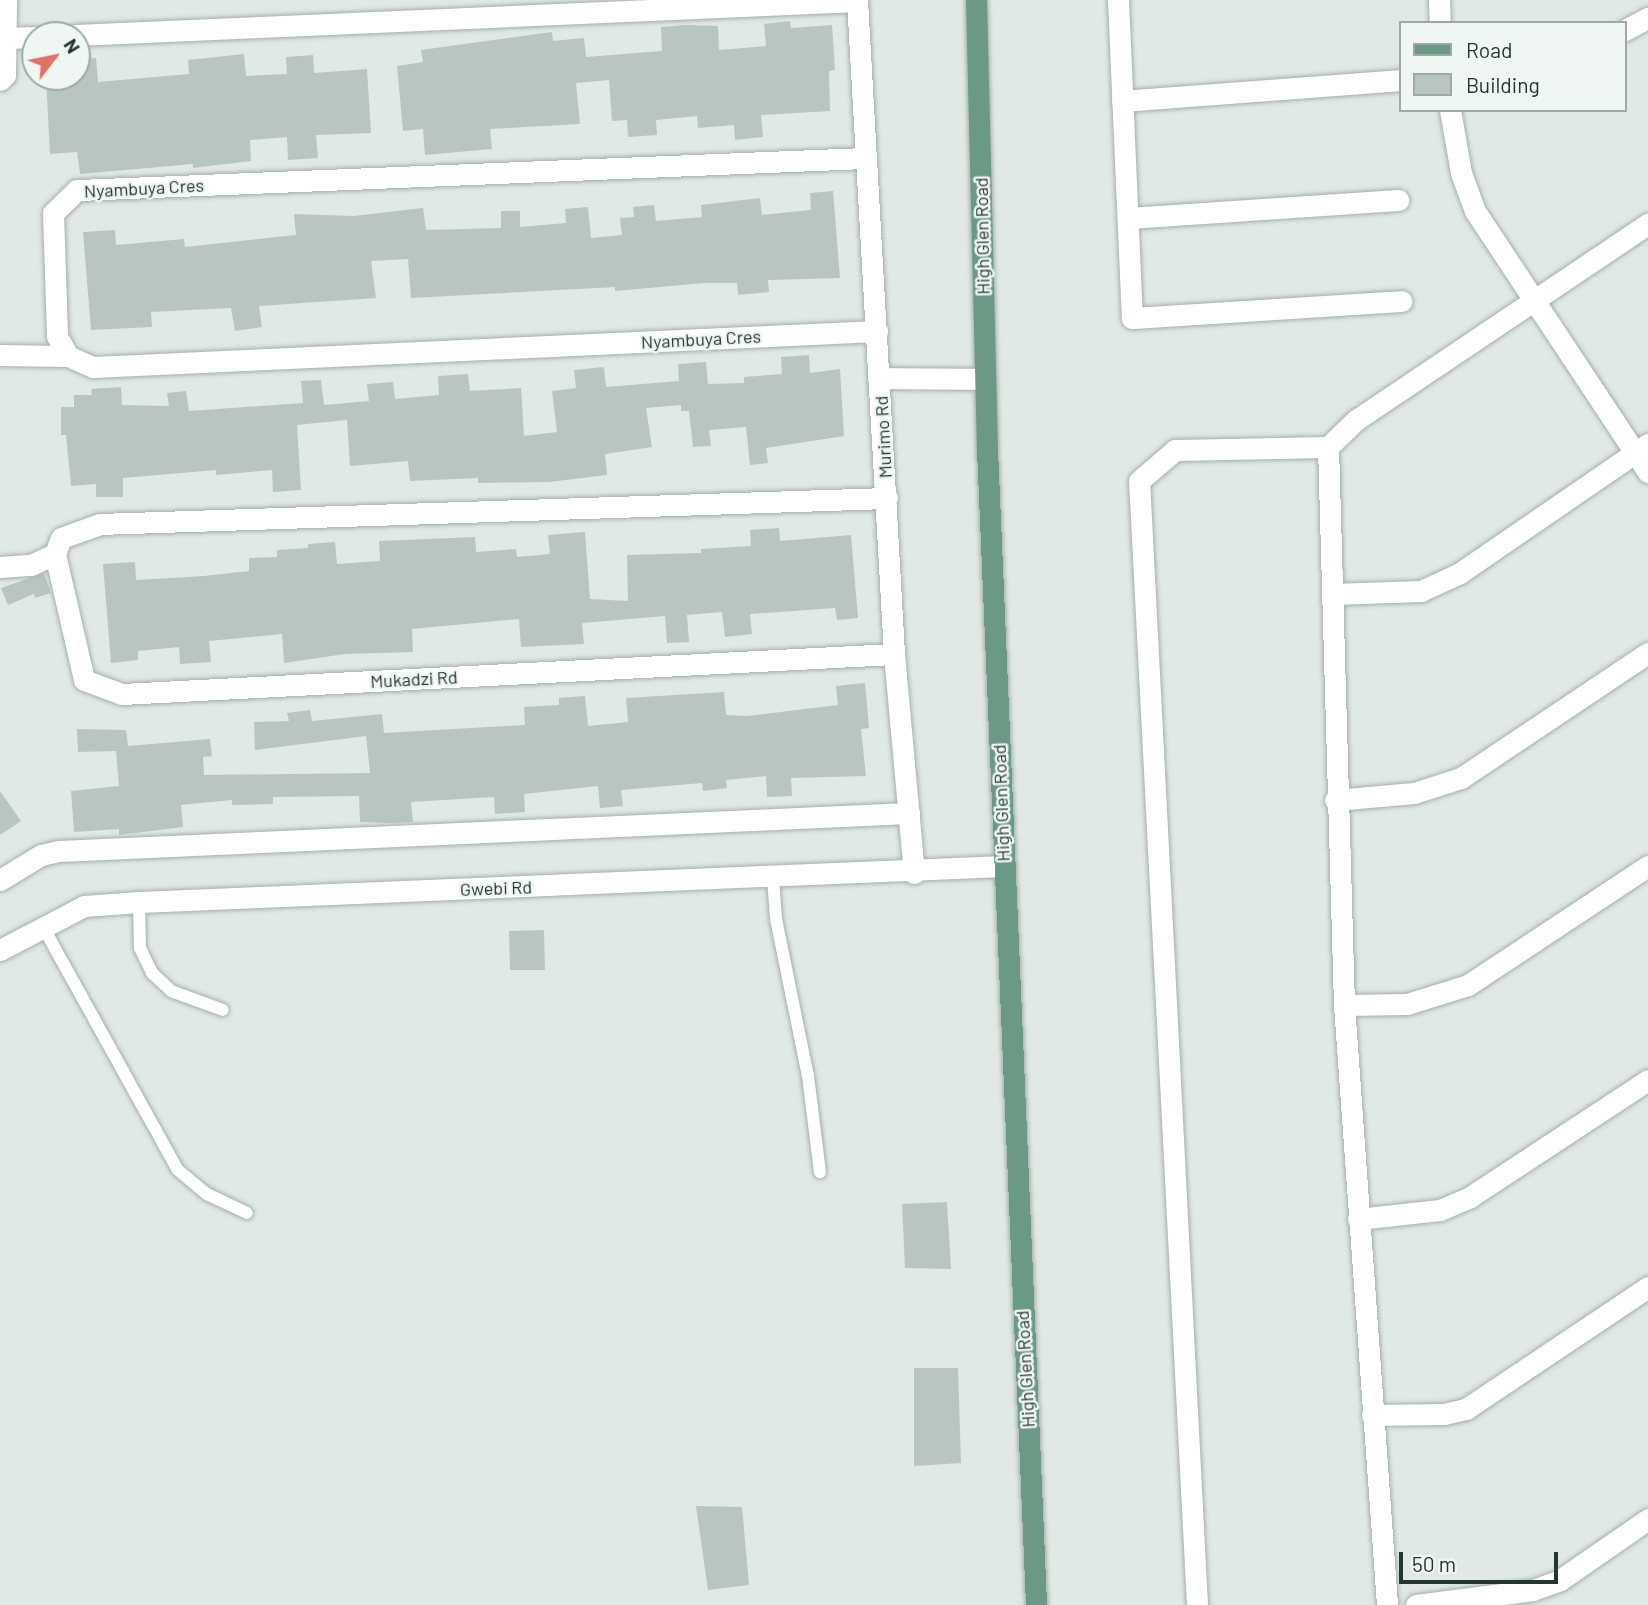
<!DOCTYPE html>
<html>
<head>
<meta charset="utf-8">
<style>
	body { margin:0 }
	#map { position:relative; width:1648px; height:1605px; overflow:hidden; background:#e0e9e4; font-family:Barlow,sans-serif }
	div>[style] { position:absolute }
	.building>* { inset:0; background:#b9c6bf }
	.roads { filter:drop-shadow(0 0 2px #a4b0aa) drop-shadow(0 0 2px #a4b0aa) }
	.service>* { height:12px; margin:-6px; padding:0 6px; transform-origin:6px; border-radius:6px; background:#fff }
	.minor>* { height:21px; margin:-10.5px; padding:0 10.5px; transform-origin:10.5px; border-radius:10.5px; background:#fff }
	.tertiary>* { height:21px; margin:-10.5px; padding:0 10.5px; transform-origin:10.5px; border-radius:10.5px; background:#fff }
	.primary>* { height:21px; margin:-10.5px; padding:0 10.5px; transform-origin:10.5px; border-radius:10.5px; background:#6a9985 }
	span { translate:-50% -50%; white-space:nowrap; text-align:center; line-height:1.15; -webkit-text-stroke:5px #f0f6f2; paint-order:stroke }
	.street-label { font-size:18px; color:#23372e }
	.legend { position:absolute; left:1399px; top:21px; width:228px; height:91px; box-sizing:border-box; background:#f0f6f2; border:2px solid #9eaaa4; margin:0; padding:9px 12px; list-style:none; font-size:21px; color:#23372e }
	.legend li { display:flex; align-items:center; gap:14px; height:35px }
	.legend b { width:35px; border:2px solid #9eaaa4 }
	.north { position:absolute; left:21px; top:21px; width:70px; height:70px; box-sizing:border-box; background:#f0f6f2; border:2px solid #9eaaa4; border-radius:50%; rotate:58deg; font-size:19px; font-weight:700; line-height:28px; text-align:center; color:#23372e }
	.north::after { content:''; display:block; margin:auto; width:24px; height:32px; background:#e17066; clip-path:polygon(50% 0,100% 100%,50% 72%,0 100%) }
	.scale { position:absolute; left:1399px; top:1552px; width:159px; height:32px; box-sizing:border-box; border:4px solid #23372e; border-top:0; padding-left:9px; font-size:21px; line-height:24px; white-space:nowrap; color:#23372e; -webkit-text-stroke:5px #f0f6f2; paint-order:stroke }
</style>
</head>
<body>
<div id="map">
	<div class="building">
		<i style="clip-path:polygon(790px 21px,791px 28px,832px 25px,835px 70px,829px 71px,830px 111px,761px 115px,763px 137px,735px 140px,734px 125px,698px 128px,697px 116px,656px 120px,657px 135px,628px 137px,627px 120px,612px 121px,609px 80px,576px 83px,580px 124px,490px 129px,492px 149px,425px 155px,423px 129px,403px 131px,397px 66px,423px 62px,421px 50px,552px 32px,553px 41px,584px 38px,586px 57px,662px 51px,661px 27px,686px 25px,718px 26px,719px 50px,766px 46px,764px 24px)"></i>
		<i style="clip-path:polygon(244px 54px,246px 76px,287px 74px,286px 57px,313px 55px,314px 73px,367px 69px,371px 133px,316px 135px,318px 158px,288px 160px,287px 137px,250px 140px,251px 161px,193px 168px,193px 164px,80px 174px,77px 152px,50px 154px,46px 77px,77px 77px,77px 59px,96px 58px,98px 82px,189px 74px,188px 60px)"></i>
		<i style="clip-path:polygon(833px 191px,840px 278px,768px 280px,769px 292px,738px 295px,737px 283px,704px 283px,615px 291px,615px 287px,411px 298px,408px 259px,371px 261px,376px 298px,259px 306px,262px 327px,235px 331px,231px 308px,151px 312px,152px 327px,91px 330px,83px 232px,115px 230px,116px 245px,184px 239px,185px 247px,296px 235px,294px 214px,354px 216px,423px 208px,426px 230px,501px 228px,501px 211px,520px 211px,520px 227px,566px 223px,565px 209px,588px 207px,591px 238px,622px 235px,620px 218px,634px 217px,633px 207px,654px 205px,656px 221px,702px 217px,701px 205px,760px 198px,762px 215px,811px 210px,810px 193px)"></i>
		<i style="clip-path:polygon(809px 355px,810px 373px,840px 369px,844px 436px,766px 448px,768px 463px,750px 465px,746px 427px,709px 430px,711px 446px,693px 447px,689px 411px,681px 411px,681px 405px,646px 408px,652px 447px,605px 454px,607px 475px,549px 482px,478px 483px,478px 478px,410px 481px,408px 461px,350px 466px,347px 420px,297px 425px,301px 490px,273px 492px,272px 470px,216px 475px,216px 470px,123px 478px,123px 497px,96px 497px,96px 484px,71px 486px,66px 435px,61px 435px,61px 407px,74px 407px,74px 395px,92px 395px,91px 389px,121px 387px,122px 405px,169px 406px,167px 393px,186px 391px,189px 411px,303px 403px,301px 381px,321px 380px,324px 405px,369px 401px,367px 384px,393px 382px,395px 399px,439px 395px,438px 376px,468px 374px,470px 391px,521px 388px,524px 436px,557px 432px,552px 391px,576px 388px,574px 370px,604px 367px,606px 387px,679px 381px,678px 364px,706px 362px,708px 384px,744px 383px,744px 377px,782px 374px,781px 357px)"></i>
		<i style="clip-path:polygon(779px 528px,780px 541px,851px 535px,858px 618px,837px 620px,835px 608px,750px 614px,752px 634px,725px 637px,722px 612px,687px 615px,689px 642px,667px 643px,665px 616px,582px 623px,584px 644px,521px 647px,519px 619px,412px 629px,413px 652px,345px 654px,284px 663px,282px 634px,209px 641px,211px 662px,180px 664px,179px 647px,138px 651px,138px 660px,111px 663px,103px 564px,135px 562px,136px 580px,204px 576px,249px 571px,249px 558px,277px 557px,277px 550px,308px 548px,308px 544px,335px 542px,337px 564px,380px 561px,379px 541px,475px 537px,476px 552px,516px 549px,517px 557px,550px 554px,548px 535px,585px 532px,590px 599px,628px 601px,627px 555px,701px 553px,701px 549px,751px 546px,750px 530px)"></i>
		<i style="clip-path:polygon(44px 573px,51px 593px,35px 598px,34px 594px,8px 605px,1px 588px)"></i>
		<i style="clip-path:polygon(865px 683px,869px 728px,861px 729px,866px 776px,791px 778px,792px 796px,767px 797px,766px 776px,726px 780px,727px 788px,703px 791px,702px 783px,621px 790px,623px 806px,600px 808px,598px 786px,524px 794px,525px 812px,495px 814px,494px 797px,411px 802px,413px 822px,393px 823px,360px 822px,359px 796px,273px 797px,273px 804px,232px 805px,232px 800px,181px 805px,183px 827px,119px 835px,119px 829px,74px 832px,71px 791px,119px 786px,116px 751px,78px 752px,77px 729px,126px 730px,128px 746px,210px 739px,212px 756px,203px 757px,204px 775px,370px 773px,366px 736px,255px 750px,254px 722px,289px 721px,287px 713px,310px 710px,312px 721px,382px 714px,384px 733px,525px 725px,524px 707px,559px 705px,559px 698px,585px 696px,588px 726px,628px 722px,626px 698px,724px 692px,726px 715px,747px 716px,838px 705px,836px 686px)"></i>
		<i style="clip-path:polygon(0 791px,21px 821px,0 835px)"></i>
		<i style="clip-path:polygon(544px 930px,545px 970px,510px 970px,509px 931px)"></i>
		<i style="clip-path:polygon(947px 1202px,951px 1269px,905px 1268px,902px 1204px)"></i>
		<i style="clip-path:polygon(914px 1368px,958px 1368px,961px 1463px,914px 1466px)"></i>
		<i style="clip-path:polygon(696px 1506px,742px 1507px,749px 1585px,708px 1590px)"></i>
	</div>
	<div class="roads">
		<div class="service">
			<i style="left:773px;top:878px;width:41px;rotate:85.8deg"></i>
			<i style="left:776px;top:919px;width:160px;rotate:78.5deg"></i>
			<i style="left:808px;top:1076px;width:97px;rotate:82.9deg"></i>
			<i style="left:139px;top:902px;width:46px;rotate:88.8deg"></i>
			<i style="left:140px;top:948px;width:28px;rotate:64deg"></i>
			<i style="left:152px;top:973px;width:26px;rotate:43deg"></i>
			<i style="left:171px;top:991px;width:55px;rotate:20.1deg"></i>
			<i style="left:42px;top:925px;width:280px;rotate:61deg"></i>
			<i style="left:178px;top:1170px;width:38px;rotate:40deg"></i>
			<i style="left:207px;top:1194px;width:44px;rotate:25.4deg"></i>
		</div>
		<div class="minor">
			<i style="left:857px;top:0;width:655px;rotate:86.76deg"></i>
			<i style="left:894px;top:654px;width:220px;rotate:84.8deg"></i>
			<i style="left:1118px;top:0;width:318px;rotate:87.5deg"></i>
			<i style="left:1132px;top:318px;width:270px;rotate:-3.6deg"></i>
			<i style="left:1439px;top:0;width:23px;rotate:88deg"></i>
			<i style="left:1625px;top:30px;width:26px;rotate:-28deg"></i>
			<i style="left:75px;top:35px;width:783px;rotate:-2.49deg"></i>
			<i style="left:7px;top:38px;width:28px;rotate:-2deg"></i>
			<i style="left:0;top:80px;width:7px;rotate:-45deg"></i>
			<i style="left:5px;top:75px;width:75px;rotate:-89.2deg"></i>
			<i style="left:1122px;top:101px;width:280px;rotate:-4.3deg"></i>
			<i style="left:1450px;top:110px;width:64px;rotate:80.1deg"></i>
			<i style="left:1461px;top:173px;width:40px;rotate:69.8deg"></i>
			<i style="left:1475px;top:211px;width:313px;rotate:56.5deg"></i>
			<i style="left:865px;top:158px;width:789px;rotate:177.67deg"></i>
			<i style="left:77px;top:190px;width:33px;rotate:136deg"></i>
			<i style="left:53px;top:213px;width:123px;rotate:88.1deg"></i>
			<i style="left:57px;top:336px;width:23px;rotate:61deg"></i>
			<i style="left:68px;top:356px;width:27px;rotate:24deg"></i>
			<i style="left:93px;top:367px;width:785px;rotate:-2.63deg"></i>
			<i style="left:1128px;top:218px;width:271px;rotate:-3.8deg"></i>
			<i style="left:0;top:355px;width:68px;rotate:0.8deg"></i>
			<i style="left:880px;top:378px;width:105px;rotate:0.5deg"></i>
			<i style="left:887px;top:498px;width:787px;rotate:178.11deg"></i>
			<i style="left:100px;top:524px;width:41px;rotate:160.3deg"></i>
			<i style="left:61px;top:538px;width:17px;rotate:111deg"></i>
			<i style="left:55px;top:554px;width:129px;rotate:77deg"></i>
			<i style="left:84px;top:680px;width:40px;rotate:20.2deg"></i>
			<i style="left:122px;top:694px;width:773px;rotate:-2.97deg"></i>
			<i style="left:0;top:567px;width:31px;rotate:-4deg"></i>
			<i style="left:31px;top:565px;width:26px;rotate:-25deg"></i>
			<i style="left:1332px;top:594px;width:89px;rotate:-1.9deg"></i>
			<i style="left:1421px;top:591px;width:43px;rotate:-24.8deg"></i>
			<i style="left:1460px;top:573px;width:228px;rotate:-34.5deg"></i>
			<i style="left:1335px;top:800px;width:79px;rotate:-5.1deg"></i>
			<i style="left:1414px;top:793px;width:49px;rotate:-17.7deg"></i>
			<i style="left:1461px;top:778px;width:225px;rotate:-33.8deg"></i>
			<i style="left:0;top:880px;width:48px;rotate:-31.4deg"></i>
			<i style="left:41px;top:855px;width:18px;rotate:-13deg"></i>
			<i style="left:59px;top:851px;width:851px;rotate:-2.56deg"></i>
			<i style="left:1344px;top:1005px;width:63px;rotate:-0.9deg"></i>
			<i style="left:1407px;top:1004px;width:64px;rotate:-17.3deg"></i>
			<i style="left:1468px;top:985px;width:216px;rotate:-33.5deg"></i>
			<i style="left:1358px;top:1219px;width:82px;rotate:-6.3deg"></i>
			<i style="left:1440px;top:1210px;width:33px;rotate:-23deg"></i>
			<i style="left:1470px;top:1197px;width:213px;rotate:-33.3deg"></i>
			<i style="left:1372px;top:1415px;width:72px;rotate:-0.8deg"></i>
			<i style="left:1444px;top:1414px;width:23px;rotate:-13deg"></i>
			<i style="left:1466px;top:1409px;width:219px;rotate:-33.8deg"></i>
			<i style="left:1197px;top:1605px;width:1125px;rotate:-92.95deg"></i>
			<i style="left:1139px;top:481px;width:48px;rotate:-40.7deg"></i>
			<i style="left:1175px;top:450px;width:153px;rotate:-1.1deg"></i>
			<i style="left:1387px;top:1605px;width:602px;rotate:-94.1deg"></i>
			<i style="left:1344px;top:1005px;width:558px;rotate:-91.64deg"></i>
			<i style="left:1328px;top:447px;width:39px;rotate:-44deg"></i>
			<i style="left:1356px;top:420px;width:352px;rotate:-33.9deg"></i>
			<i style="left:1416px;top:1605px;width:118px;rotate:-7.3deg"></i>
			<i style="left:1533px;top:1590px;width:29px;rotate:-20deg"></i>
			<i style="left:1560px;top:1580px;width:107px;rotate:-34.7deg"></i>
		</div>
		<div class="tertiary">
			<i style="left:0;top:950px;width:95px;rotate:-27.6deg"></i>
			<i style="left:84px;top:906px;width:55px;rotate:-4.2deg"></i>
			<i style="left:139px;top:902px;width:865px;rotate:-2.39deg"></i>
		</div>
		<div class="primary">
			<i style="left:976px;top:0;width:449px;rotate:88.6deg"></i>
			<i style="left:987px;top:449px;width:1157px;rotate:87.57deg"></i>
		</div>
	</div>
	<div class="street-label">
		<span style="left:144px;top:188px;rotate:-3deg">Nyambuya Cres</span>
		<span style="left:982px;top:236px;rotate:-91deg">High Glen Road</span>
		<span style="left:701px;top:339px;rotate:-3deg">Nyambuya Cres</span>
		<span style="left:883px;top:437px;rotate:-93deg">Murimo Rd</span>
		<span style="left:414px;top:679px;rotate:-3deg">Mukadzi Rd</span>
		<span style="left:1001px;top:803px;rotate:-92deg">High Glen Road</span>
		<span style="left:496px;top:888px;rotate:-2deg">Gwebi Rd</span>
		<span style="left:1025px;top:1369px;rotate:-93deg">High Glen Road</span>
	</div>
	<ul class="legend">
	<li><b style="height:9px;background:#6a9985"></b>Road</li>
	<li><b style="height:19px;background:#b9c6bf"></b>Building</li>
	</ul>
	<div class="north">N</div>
	<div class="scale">50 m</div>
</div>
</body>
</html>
